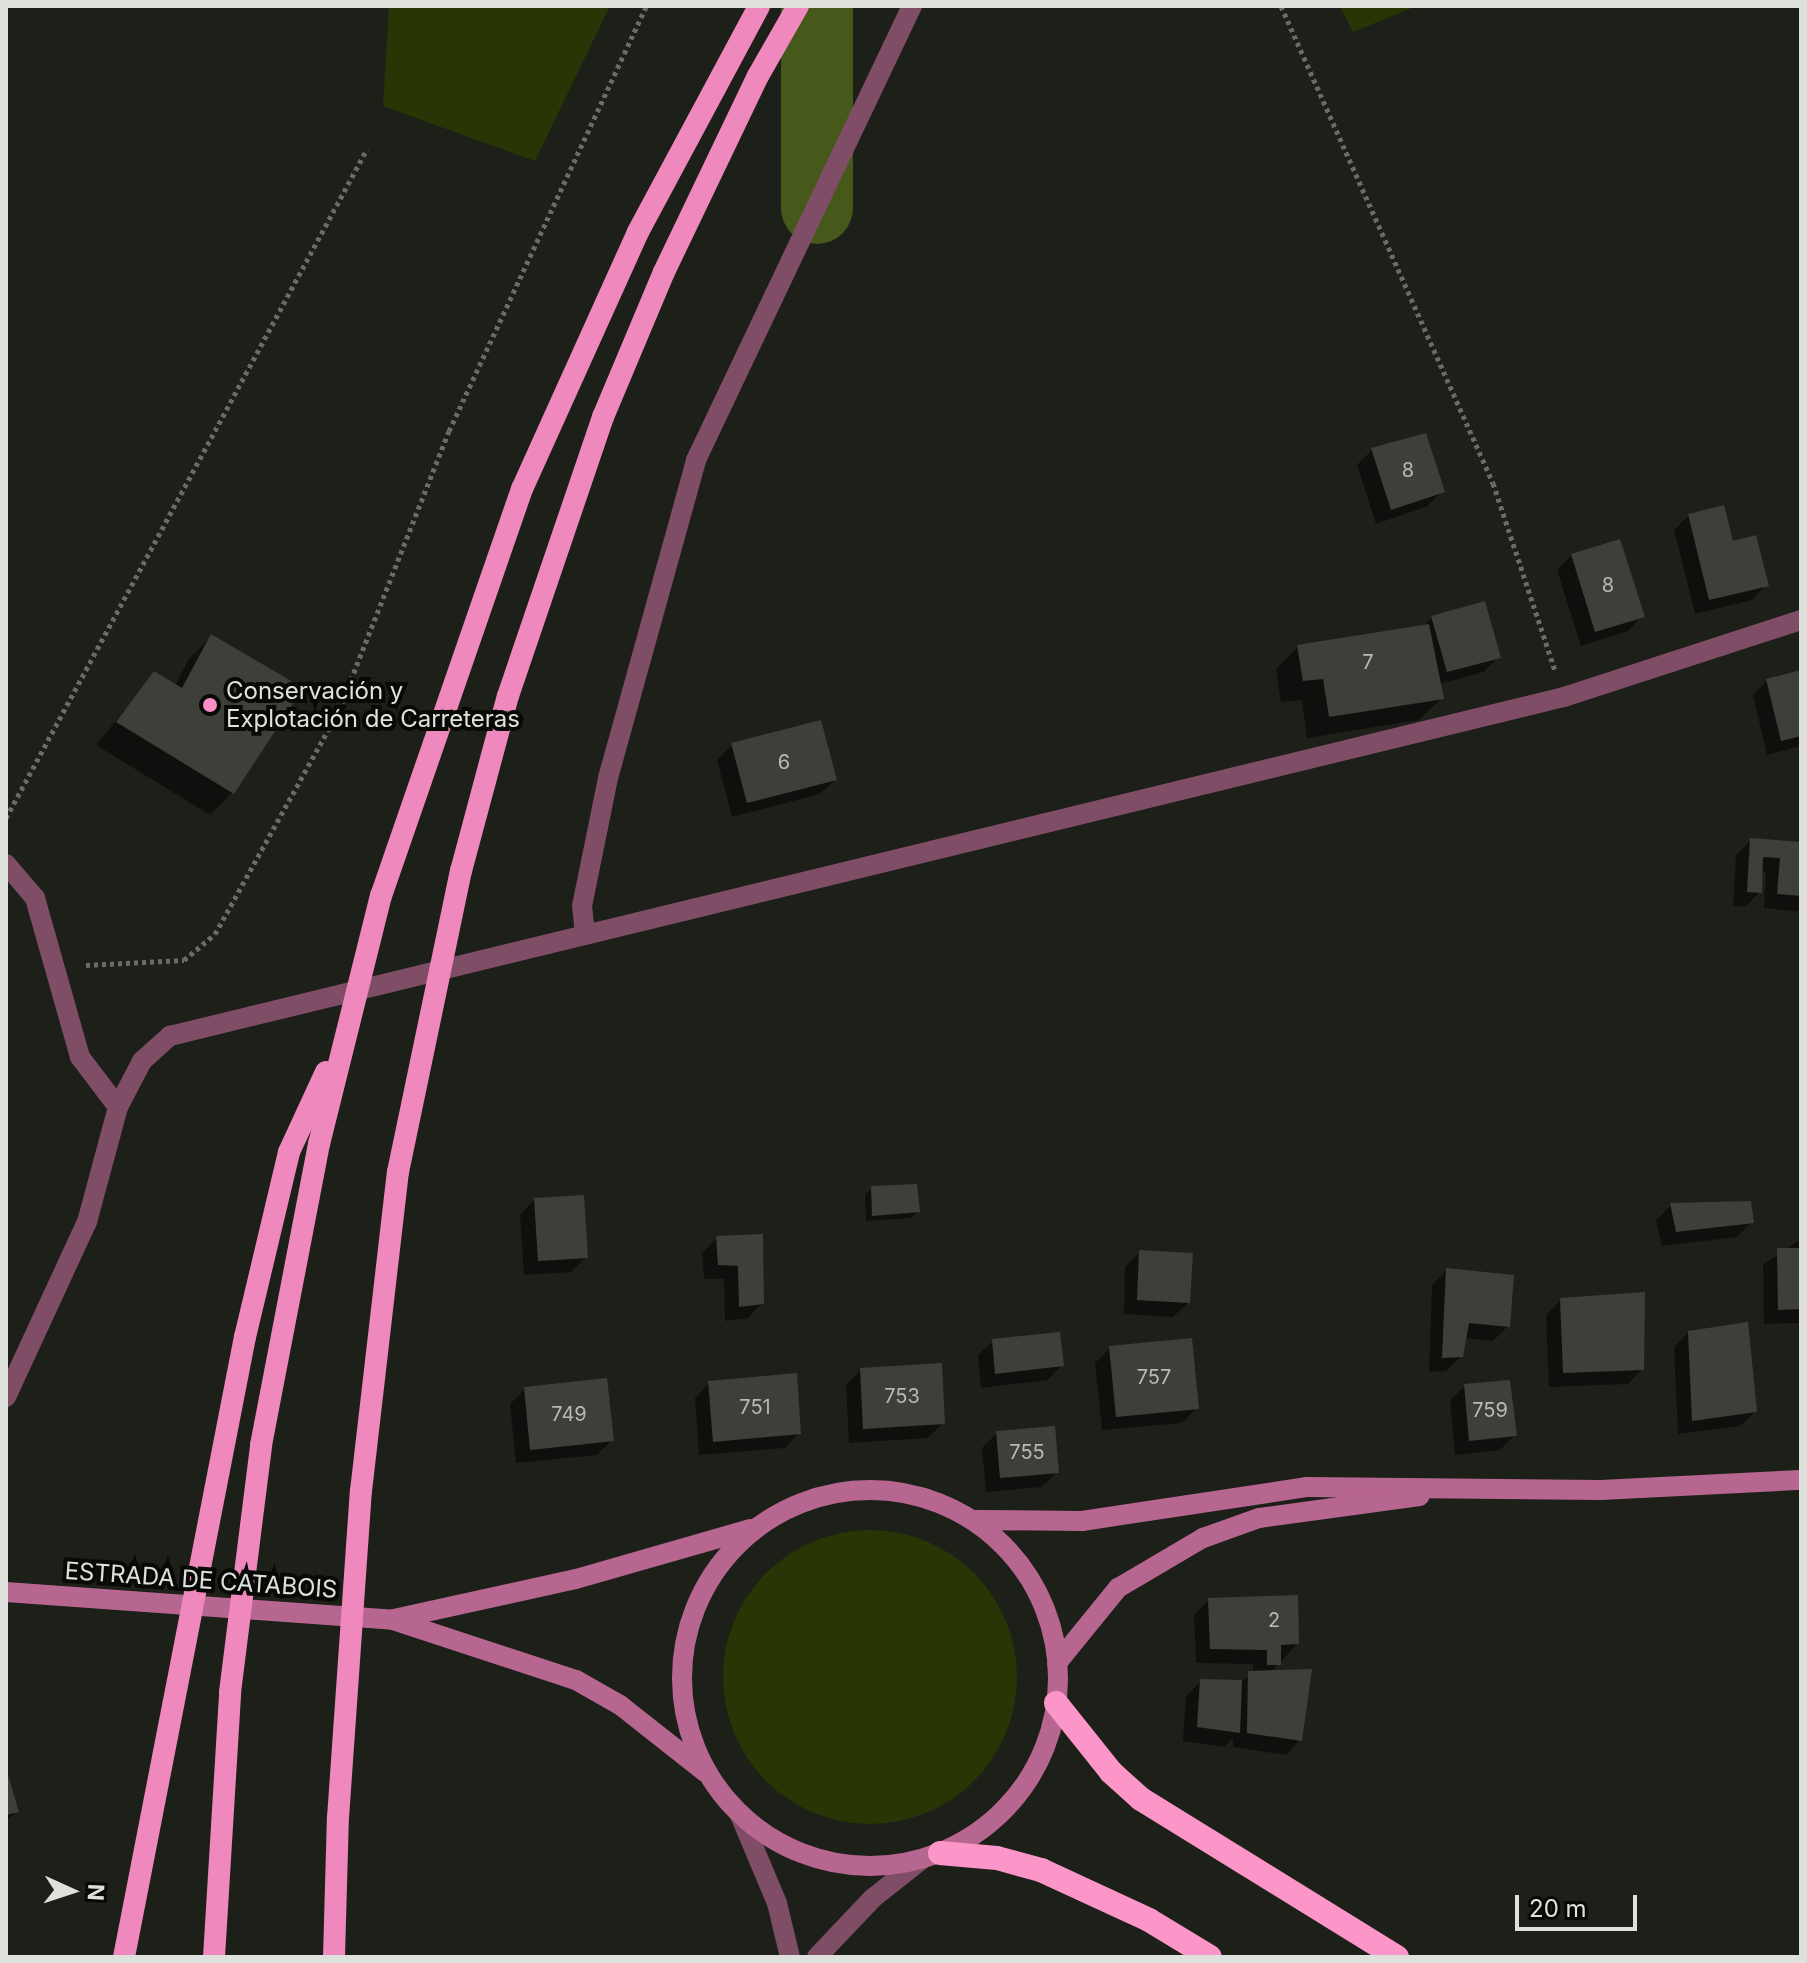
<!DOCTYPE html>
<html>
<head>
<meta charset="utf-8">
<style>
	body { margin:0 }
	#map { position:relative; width:1807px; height:1963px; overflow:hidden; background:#1d1f19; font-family:Inter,sans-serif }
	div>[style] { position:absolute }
	.green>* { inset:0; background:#293505 }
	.round { border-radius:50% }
	.shadow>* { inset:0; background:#0007 }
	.river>* { height:72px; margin:-36px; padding:0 36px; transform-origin:36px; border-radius:36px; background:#47581b }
	.building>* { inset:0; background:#3d4039 }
	.path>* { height:5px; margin-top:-2.5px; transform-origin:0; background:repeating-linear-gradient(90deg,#696b66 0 4px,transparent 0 8px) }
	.minor>* { height:20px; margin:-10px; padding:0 10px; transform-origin:10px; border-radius:10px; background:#804d66 }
	.tertiary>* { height:20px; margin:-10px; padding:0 10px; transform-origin:10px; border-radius:10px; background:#804d66 }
	.secondary>* { height:20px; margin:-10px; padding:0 10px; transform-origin:10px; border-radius:10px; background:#b76690 }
	.secondary>.ring { margin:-10px; padding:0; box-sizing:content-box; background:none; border:20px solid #b76690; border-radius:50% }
	.trunk>* { height:22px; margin:-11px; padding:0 11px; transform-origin:11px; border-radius:11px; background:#ef88bc }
	.motorway>* { height:24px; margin:-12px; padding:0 12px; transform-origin:12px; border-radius:12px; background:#fc96c9 }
	.dots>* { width:22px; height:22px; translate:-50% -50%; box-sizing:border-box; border:4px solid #080907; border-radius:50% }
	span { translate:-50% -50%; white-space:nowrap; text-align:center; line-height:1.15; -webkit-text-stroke:8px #080907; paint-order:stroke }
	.number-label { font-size:20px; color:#b6b9b4 }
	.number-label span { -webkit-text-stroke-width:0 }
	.poi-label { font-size:24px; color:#dfe1dd }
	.left { translate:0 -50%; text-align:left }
	.street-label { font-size:24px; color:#dfe1dd }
	.frame { position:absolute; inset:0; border:8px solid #dfe1dd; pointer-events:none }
	.north { position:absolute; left:32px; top:1851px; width:80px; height:80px; -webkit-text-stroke:6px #080907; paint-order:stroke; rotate:93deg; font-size:22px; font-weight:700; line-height:32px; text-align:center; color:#dfe1dd }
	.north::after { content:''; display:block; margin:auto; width:28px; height:36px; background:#dfe1dd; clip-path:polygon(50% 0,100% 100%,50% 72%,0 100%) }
	.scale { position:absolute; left:1515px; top:1895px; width:122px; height:36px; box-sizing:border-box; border:4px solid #dfe1dd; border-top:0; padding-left:10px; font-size:24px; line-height:28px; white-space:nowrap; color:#dfe1dd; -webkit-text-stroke:6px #080907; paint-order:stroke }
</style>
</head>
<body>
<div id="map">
	<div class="green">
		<i style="clip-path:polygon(389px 6px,610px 6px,535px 161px,383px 106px)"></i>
		<i style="clip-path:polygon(1340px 6px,1417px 6px,1353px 32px)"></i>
		<i class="round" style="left:723px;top:1530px;width:294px;height:294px"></i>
	</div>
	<div class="shadow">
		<i style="clip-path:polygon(1425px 435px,1442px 491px,1428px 506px,1376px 524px,1357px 465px,1372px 450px)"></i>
		<i style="clip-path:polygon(1689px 515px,1732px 543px,1766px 585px,1752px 600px,1695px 614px,1674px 530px)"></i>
		<i style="clip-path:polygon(1572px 555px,1642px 616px,1628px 631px,1581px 646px,1557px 570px)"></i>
		<i style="clip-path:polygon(1432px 617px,1498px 657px,1484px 672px,1439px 684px,1442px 698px,1419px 720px,1307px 738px,1302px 700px,1281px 702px,1276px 669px,1298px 647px,1423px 627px)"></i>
		<i style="clip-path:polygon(211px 637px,300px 688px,232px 793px,210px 815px,96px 745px,154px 674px,175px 686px,189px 659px)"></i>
		<i style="clip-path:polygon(1801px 672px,1801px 746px,1767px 755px,1753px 695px,1767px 681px)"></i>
		<i style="clip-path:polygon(732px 745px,835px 780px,820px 794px,732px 817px,717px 760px)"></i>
		<i style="clip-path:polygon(1751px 840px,1801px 844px,1801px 912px,1764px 908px,1766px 872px,1760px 872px,1760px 892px,1745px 907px,1733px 906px,1736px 855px)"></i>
		<i style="clip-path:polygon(872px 1188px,918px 1211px,911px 1218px,866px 1221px,865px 1195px)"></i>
		<i style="clip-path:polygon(534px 1200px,586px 1257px,571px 1272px,524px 1275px,520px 1215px)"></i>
		<i style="clip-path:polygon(1671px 1205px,1752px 1222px,1737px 1237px,1662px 1246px,1656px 1220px)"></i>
		<i style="clip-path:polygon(761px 1236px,762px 1303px,748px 1318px,725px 1321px,724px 1279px,704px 1279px,702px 1253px,717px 1238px)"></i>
		<i style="clip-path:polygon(1801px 1239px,1801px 1323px,1764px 1324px,1763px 1265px)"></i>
		<i style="clip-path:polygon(1140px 1252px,1188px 1303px,1173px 1317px,1124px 1314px,1125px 1267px)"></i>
		<i style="clip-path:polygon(1447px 1270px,1508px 1326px,1493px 1341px,1464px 1338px,1461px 1356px,1446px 1371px,1429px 1372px,1432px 1285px)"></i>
		<i style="clip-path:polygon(1561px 1300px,1642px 1369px,1628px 1384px,1549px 1387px,1546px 1315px)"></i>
		<i style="clip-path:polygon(1689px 1332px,1755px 1412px,1740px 1426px,1678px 1434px,1674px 1347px)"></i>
		<i style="clip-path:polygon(993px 1341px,1062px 1365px,1048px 1380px,981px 1388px,978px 1355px)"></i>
		<i style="clip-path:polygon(1110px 1348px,1197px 1408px,1182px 1423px,1102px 1430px,1095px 1363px)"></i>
		<i style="clip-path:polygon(861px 1370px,943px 1423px,928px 1438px,849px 1443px,846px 1385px)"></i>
		<i style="clip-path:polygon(709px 1383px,799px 1433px,785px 1448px,699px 1455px,695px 1398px)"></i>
		<i style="clip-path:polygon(1465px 1386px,1515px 1435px,1500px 1450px,1455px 1455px,1450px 1400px)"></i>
		<i style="clip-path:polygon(525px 1389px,612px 1440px,597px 1455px,516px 1463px,510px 1404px)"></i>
		<i style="clip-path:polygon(997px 1433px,1057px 1472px,1042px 1487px,986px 1492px,982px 1448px)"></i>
		<i style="clip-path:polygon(1209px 1600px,1297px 1644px,1271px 1672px,1300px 1740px,1286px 1755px,1233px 1747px,1233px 1738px,1224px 1747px,1183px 1741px,1186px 1696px,1201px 1681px,1240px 1682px,1253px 1673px,1253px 1664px,1196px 1663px,1194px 1615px)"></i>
		<i style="clip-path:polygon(6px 1772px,17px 1811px,6px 1822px)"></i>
	</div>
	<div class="river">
		<i style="left:817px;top:6px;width:202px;rotate:90deg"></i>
	</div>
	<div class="building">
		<i style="clip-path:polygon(1426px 433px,1445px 492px,1391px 510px,1371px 448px)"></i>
		<i style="clip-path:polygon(1724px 505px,1733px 541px,1756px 535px,1769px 586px,1709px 600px,1688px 514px)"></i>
		<i style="clip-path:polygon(1620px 539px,1645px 617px,1595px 632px,1571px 554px)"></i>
		<i style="clip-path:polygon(1485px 601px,1501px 658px,1447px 672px,1431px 616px)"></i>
		<i style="clip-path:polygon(1429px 624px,1444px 699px,1329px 717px,1323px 679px,1303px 681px,1297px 645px)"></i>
		<i style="clip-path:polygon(211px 634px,303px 688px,234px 794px,116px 722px,154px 671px,182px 688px)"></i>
		<i style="clip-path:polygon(1801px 670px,1801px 736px,1781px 741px,1766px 679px)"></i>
		<i style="clip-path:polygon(821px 720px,837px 780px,747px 803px,731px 743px)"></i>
		<i style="clip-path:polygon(1750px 838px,1801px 842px,1801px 896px,1777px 894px,1780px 858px,1763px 857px,1762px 893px,1747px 892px)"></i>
		<i style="clip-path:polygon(917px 1184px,920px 1212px,872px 1216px,871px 1186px)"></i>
		<i style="clip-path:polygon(584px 1195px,588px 1258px,538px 1261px,534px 1198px)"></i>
		<i style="clip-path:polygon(1751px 1201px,1754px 1223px,1676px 1232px,1670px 1203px)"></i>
		<i style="clip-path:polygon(763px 1234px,764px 1304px,739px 1307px,738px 1266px,718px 1265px,716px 1236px)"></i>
		<i style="clip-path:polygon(1777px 1248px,1801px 1248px,1801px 1309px,1778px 1310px)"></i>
		<i style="clip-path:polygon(1139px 1250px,1193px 1253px,1190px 1303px,1137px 1300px)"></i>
		<i style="clip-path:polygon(1446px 1268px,1514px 1275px,1510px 1327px,1469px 1323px,1463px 1357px,1442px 1358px)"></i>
		<i style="clip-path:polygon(1645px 1292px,1644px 1370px,1563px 1373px,1560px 1298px)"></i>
		<i style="clip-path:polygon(1748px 1322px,1757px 1412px,1692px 1421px,1688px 1331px)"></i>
		<i style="clip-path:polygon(1060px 1332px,1064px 1366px,995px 1374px,992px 1339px)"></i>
		<i style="clip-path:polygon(1192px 1338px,1199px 1409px,1116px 1417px,1109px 1346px)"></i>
		<i style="clip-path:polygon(942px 1363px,945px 1424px,863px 1429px,860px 1368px)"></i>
		<i style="clip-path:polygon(797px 1373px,801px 1434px,713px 1442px,708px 1381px)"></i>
		<i style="clip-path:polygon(607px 1378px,614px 1441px,530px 1450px,524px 1387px)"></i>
		<i style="clip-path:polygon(1510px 1380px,1517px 1436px,1469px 1441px,1464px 1384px)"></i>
		<i style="clip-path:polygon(1055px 1426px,1059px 1473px,1000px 1478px,996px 1431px)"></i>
		<i style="clip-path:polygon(1298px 1595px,1299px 1644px,1281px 1645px,1281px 1665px,1267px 1665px,1267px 1650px,1210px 1649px,1208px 1598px)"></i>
		<i style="clip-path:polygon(1312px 1669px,1302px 1741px,1247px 1733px,1248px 1671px)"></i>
		<i style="clip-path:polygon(1200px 1679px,1242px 1680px,1240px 1733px,1197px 1727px)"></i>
		<i style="clip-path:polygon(6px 1768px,19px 1812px,6px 1815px)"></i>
	</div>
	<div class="path">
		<i style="left:1281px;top:6px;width:522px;rotate:66.04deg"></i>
		<i style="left:1493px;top:483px;width:197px;rotate:71.7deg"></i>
		<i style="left:6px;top:818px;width:760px;rotate:-61.65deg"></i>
		<i style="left:86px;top:965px;width:98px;rotate:-2.9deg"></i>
		<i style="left:184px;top:960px;width:40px;rotate:-40deg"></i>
		<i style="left:215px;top:934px;width:256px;rotate:-61deg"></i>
		<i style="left:339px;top:710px;width:300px;rotate:-68.5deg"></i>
		<i style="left:449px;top:431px;width:468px;rotate:-65.1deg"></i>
	</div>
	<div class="minor">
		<i style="left:6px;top:864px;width:45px;rotate:49.5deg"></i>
		<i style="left:35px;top:898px;width:165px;rotate:74.2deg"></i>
		<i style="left:80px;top:1057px;width:63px;rotate:52.8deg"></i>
		<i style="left:585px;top:934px;width:28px;rotate:-96deg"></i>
		<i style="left:582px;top:906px;width:131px;rotate:-78.5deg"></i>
		<i style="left:608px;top:778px;width:330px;rotate:-74.5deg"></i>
		<i style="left:696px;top:460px;width:503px;rotate:-64.56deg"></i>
		<i style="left:6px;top:1397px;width:193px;rotate:-65.2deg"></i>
		<i style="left:87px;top:1222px;width:119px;rotate:-74.9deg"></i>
		<i style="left:118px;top:1107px;width:52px;rotate:-62.4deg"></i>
		<i style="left:142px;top:1061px;width:38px;rotate:-42deg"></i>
		<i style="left:170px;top:1036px;width:1435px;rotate:-13.67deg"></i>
		<i style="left:1564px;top:697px;width:249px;rotate:-18deg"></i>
	</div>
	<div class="tertiary">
		<i style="left:740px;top:1815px;width:95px;rotate:67.2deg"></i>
		<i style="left:777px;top:1903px;width:56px;rotate:76.5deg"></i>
		<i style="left:817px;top:1957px;width:81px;rotate:-46.5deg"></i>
		<i style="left:873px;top:1898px;width:61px;rotate:-38.4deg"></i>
	</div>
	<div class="secondary">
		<i class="ring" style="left:682px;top:1490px;width:356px;height:356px"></i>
		<i style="left:975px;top:1520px;width:107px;rotate:0.5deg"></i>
		<i style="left:1082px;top:1521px;width:228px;rotate:-8.6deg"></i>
		<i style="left:1307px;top:1487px;width:294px;rotate:0.6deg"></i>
		<i style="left:1601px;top:1490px;width:200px;rotate:-2.9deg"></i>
		<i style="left:6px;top:1592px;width:388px;rotate:4.1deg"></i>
		<i style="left:393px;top:1620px;width:193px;rotate:18.2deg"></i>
		<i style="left:576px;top:1680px;width:51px;rotate:29.6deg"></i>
		<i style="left:620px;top:1705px;width:108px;rotate:38.2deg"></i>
		<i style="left:394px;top:1619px;width:186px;rotate:-12.4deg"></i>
		<i style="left:576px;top:1579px;width:181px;rotate:-16deg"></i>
		<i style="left:1057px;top:1663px;width:97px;rotate:-50.9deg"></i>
		<i style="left:1118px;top:1588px;width:99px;rotate:-30.5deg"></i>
		<i style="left:1203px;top:1538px;width:59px;rotate:-19.7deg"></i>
		<i style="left:1259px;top:1518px;width:162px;rotate:-7.8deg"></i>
	</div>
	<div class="trunk">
		<i style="left:124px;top:1957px;width:632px;rotate:-78.96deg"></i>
		<i style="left:245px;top:1337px;width:190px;rotate:-76.6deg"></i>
		<i style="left:289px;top:1152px;width:88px;rotate:-65.2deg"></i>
		<i style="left:214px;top:1957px;width:265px;rotate:-86.5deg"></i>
		<i style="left:230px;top:1692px;width:249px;rotate:-82.8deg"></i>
		<i style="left:261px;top:1445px;width:307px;rotate:-79.1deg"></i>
		<i style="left:319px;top:1144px;width:256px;rotate:-76deg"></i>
		<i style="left:381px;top:896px;width:431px;rotate:-70.9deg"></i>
		<i style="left:522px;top:489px;width:282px;rotate:-65.7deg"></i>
		<i style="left:638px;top:232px;width:256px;rotate:-61.8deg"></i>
		<i style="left:334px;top:1957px;width:139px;rotate:-88.4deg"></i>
		<i style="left:338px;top:1818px;width:328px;rotate:-86deg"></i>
		<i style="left:361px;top:1491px;width:321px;rotate:-83.4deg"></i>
		<i style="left:398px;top:1172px;width:308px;rotate:-78.2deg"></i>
		<i style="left:461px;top:871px;width:181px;rotate:-75deg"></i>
		<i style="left:508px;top:696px;width:295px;rotate:-71.2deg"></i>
		<i style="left:603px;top:417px;width:157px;rotate:-67.2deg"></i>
		<i style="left:664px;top:272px;width:217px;rotate:-64.4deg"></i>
		<i style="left:758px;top:76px;width:81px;rotate:-60.3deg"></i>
	</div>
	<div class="motorway">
		<i style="left:1056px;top:1703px;width:88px;rotate:51.4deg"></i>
		<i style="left:1111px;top:1772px;width:40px;rotate:42deg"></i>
		<i style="left:1141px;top:1799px;width:301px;rotate:31.7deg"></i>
		<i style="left:940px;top:1853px;width:57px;rotate:5deg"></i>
		<i style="left:997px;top:1858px;width:46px;rotate:15.3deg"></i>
		<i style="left:1041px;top:1870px;width:119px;rotate:24.8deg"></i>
		<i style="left:1149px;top:1920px;width:71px;rotate:31.2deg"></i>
	</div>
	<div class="dots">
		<i style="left:210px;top:705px;background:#fa8fc6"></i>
	</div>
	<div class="number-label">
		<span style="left:1408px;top:470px">8</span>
		<span style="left:1608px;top:585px">8</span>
		<span style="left:1368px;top:662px">7</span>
		<span style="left:784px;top:762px">6</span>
		<span style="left:1154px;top:1377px">757</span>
		<span style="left:902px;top:1396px">753</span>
		<span style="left:755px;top:1407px">751</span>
		<span style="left:1490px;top:1410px">759</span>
		<span style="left:569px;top:1414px">749</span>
		<span style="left:1027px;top:1452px">755</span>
		<span style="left:1274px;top:1620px">2</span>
	</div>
	<div class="poi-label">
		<span class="left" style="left:226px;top:705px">Conservación y<br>Explotación de Carreteras</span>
	</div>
	<div class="street-label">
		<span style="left:201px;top:1580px;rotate:4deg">ESTRADA DE CATABOIS</span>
	</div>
	<div class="frame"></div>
	<div class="north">N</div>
	<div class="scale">20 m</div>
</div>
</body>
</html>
